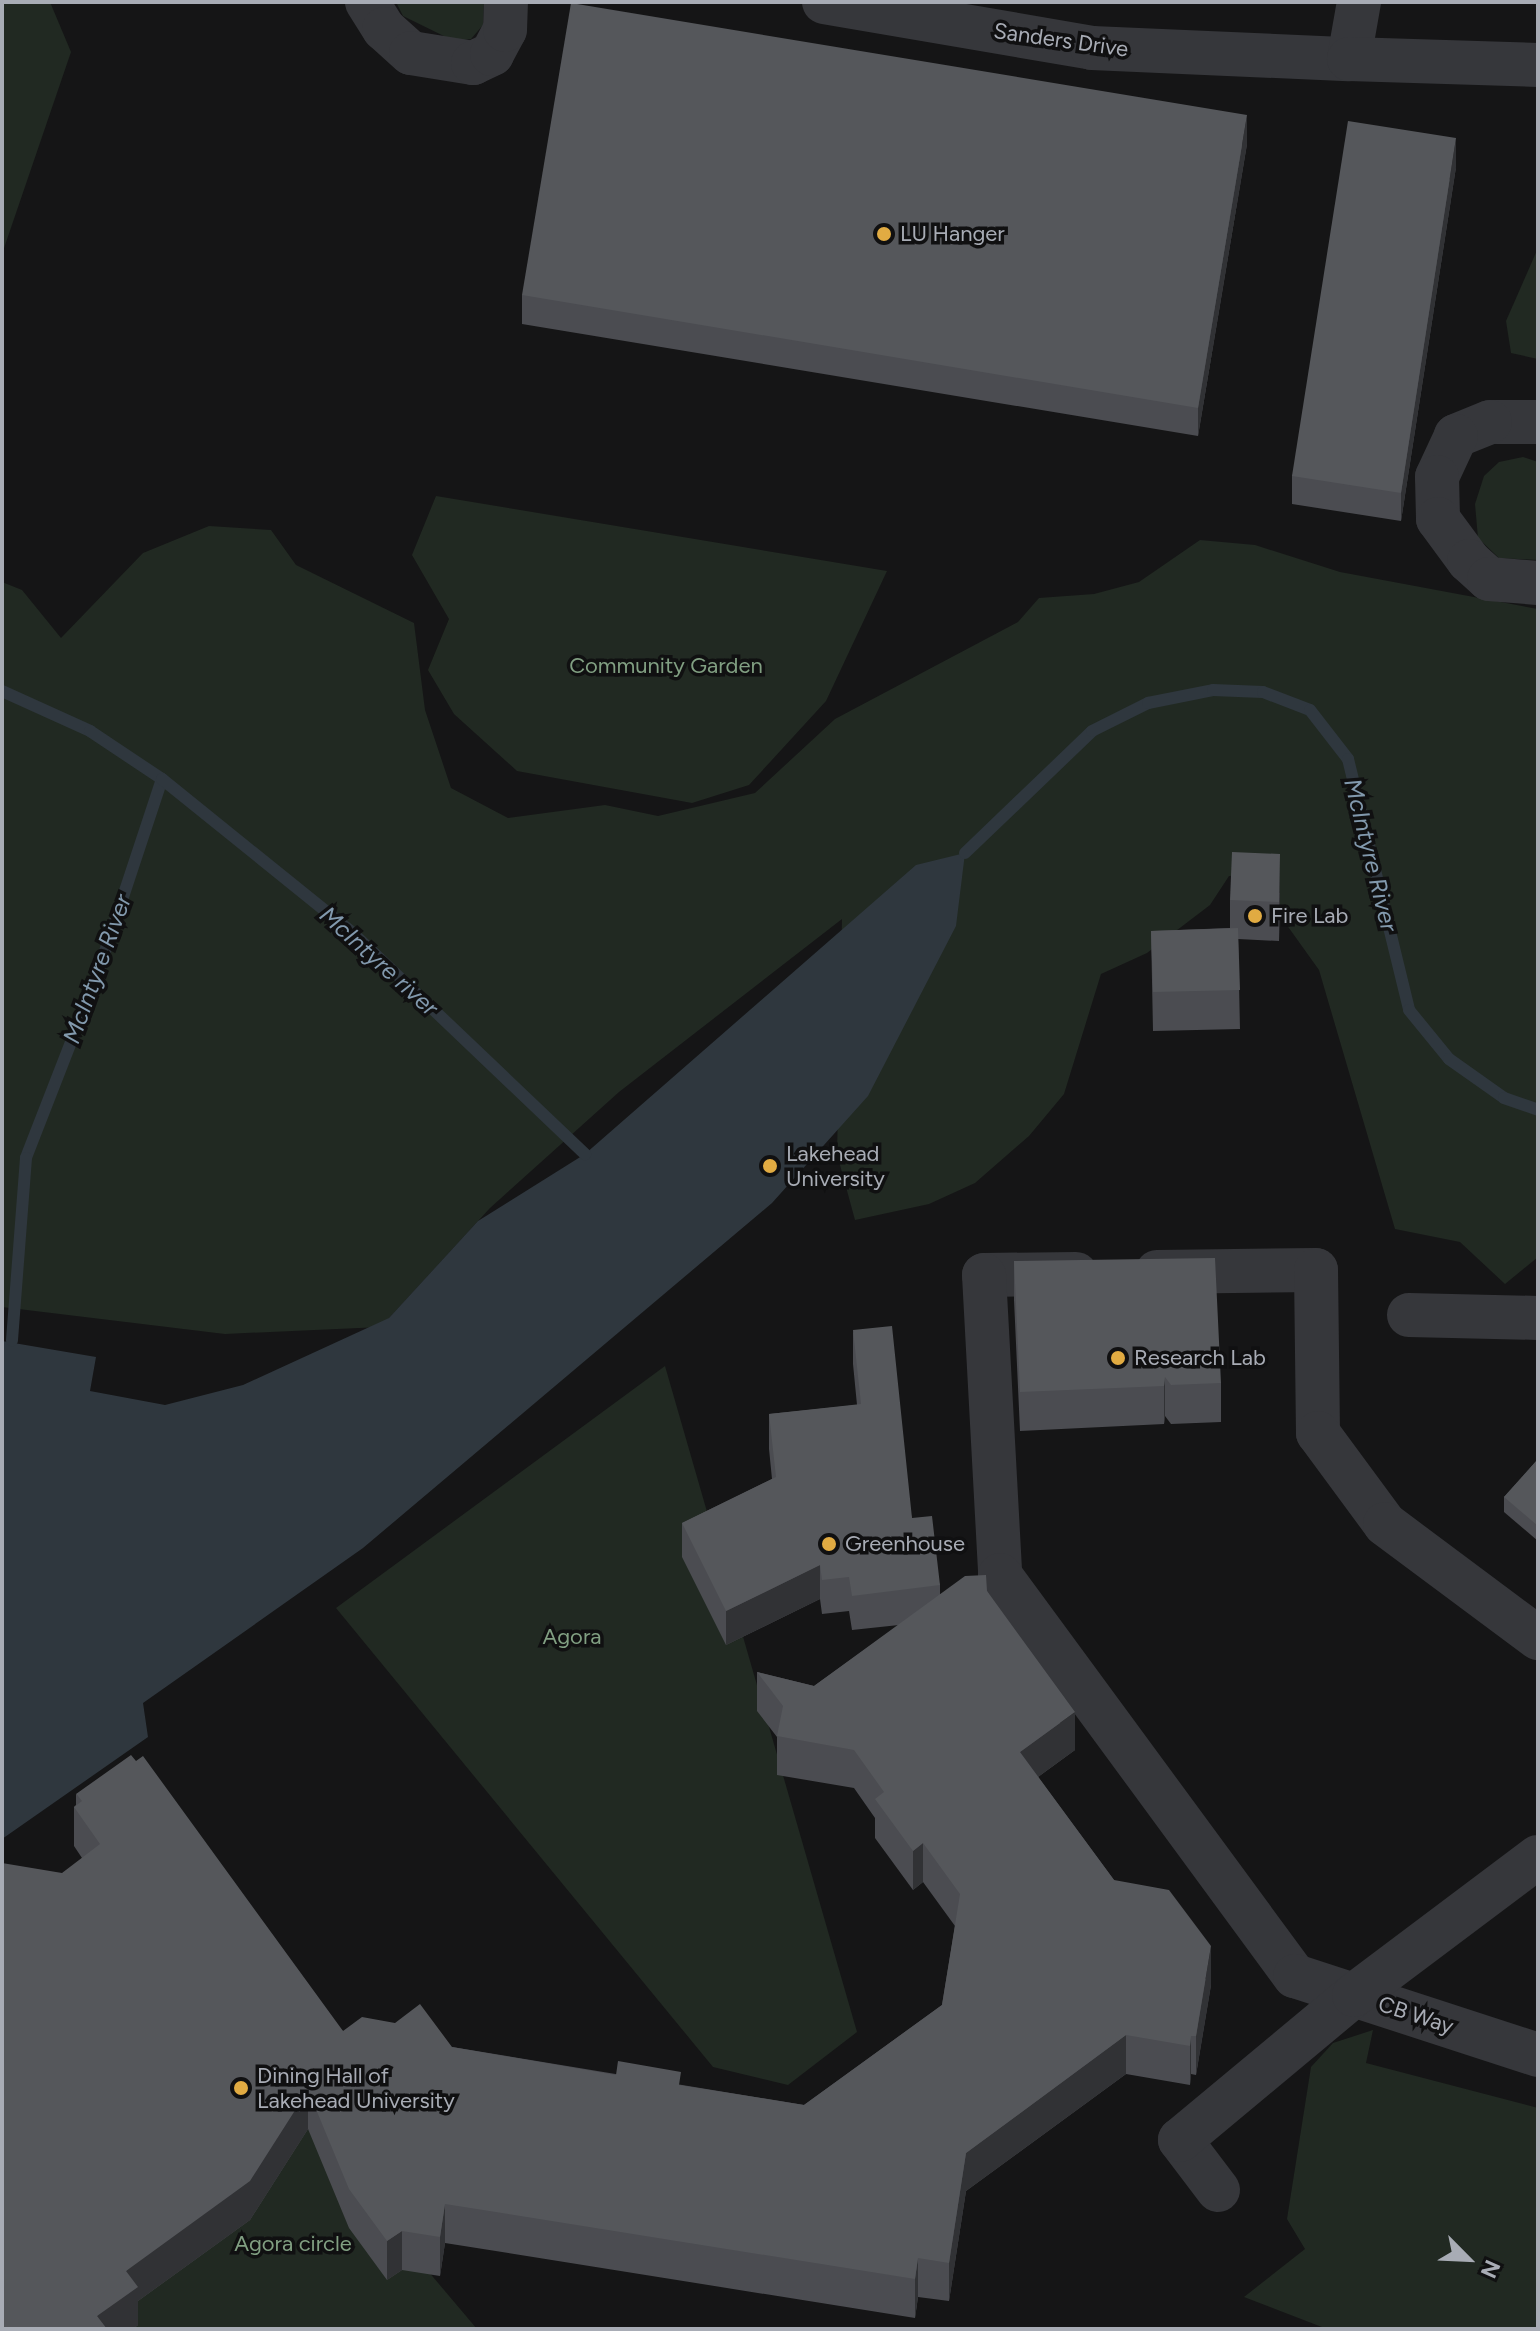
<!DOCTYPE html>
<html>
<head>
<meta charset="utf-8">
<style>
	body { margin:0 }
	#map { position:relative; width:1540px; height:2331px; overflow:hidden; background:#151516; font-family:Figtree,sans-serif }
	div>[style] { position:absolute }
	.green>* { inset:0; background:#212922 }
	.water>* { inset:0; background:#2f373e }
	.stream>* { height:12px; margin:-6px; padding:0 6px; transform-origin:6px; border-radius:6px; background:#2f373e }
	.minor>* { height:44px; margin:-22px; padding:0 22px; transform-origin:22px; border-radius:22px; background:#36373b }
	.wall>* { inset:0; background:#4b4c51 }
	.shaded-wall>* { inset:0; background:#313235 }
	.building>* { inset:0; background:#55575b }
	.dots>* { width:22px; height:22px; translate:-50% -50%; box-sizing:border-box; border:4px solid #101011; border-radius:50% }
	span { translate:-50% -50%; white-space:nowrap; text-align:center; line-height:1.15; -webkit-text-stroke:7px #101011; paint-order:stroke }
	.street-label { font-size:22px; color:#a8acb5 }
	.poi-label { font-size:22px; color:#a8acb5 }
	.left { translate:0 -50%; text-align:left }
	.park-label { font-size:22px; color:#819f82 }
	.water-label { font-size:24px; color:#8299ad; font-style:italic }
	.frame { position:absolute; inset:0; border:4px solid #a8acb5; pointer-events:none }
	.north { position:absolute; left:1428px; top:2219px; width:80px; height:80px; -webkit-text-stroke:6px #101011; paint-order:stroke; rotate:114deg; font-size:22px; font-weight:700; line-height:32px; text-align:center; color:#a8acb5 }
	.north::after { content:''; display:block; margin:auto; width:28px; height:36px; background:#a8acb5; clip-path:polygon(50% 0,100% 100%,50% 72%,0 100%) }
</style>
</head>
<body>
<div id="map">
	<div class="green">
		<i style="clip-path:polygon(2px 2px,50px 2px,71px 52px,2px 254px)"></i>
		<i style="clip-path:polygon(396px 2px,484px 2px,483px 25px,471px 39px,454px 41px,403px 16px)"></i>
		<i style="clip-path:polygon(1538px 248px,1538px 359px,1511px 353px,1506px 321px)"></i>
		<i style="clip-path:polygon(1523px 457px,1538px 462px,1538px 560px,1499px 558px,1478px 538px,1475px 504px,1484px 476px,1499px 462px)"></i>
		<i style="clip-path:polygon(436px 496px,887px 571px,826px 701px,749px 785px,692px 803px,517px 771px,454px 714px,428px 670px,449px 619px,412px 555px)"></i>
		<i style="clip-path:polygon(209px 526px,271px 530px,296px 565px,414px 623px,425px 710px,451px 788px,508px 818px,605px 805px,658px 816px,755px 793px,835px 719px,1018px 622px,1039px 598px,1094px 594px,1139px 582px,1200px 540px,1255px 545px,1340px 572px,1538px 609px,1538px 1257px,1505px 1284px,1460px 1242px,1395px 1229px,1319px 970px,1251px 875px,1229px 876px,1210px 905px,1147px 953px,1101px 974px,1064px 1094px,1029px 1136px,975px 1183px,929px 1204px,855px 1220px,837px 1154px,842px 919px,619px 1092px,490px 1208px,381px 1327px,225px 1334px,2px 1307px,2px 582px,22px 590px,61px 638px,143px 553px)"></i>
		<i style="clip-path:polygon(665px 1366px,857px 2032px,788px 2085px,713px 2067px,336px 1608px)"></i>
		<i style="clip-path:polygon(1373px 2030px,1366px 2063px,1538px 2108px,1538px 2329px,1327px 2329px,1244px 2297px,1305px 2249px,1287px 2219px,1311px 2067px,1333px 2043px)"></i>
		<i style="clip-path:polygon(308px 2129px,477px 2329px,22px 2329px,139px 2250px)"></i>
	</div>
	<div class="water">
		<i style="clip-path:polygon(965px 853px,956px 926px,868px 1096px,772px 1203px,363px 1548px,143px 1703px,148px 1737px,2px 1839px,2px 1341px,96px 1357px,90px 1391px,165px 1405px,243px 1385px,389px 1318px,478px 1221px,585px 1154px,916px 865px)"></i>
	</div>
	<div class="stream">
		<i style="left:2px;top:691px;width:97px;rotate:24.4deg"></i>
		<i style="left:90px;top:731px;width:87px;rotate:33.7deg"></i>
		<i style="left:162px;top:779px;width:210px;rotate:108.3deg"></i>
		<i style="left:96px;top:978px;width:193px;rotate:111.3deg"></i>
		<i style="left:26px;top:1158px;width:183px;rotate:94.4deg"></i>
		<i style="left:162px;top:779px;width:248px;rotate:38.9deg"></i>
		<i style="left:355px;top:935px;width:318px;rotate:43.6deg"></i>
		<i style="left:965px;top:853px;width:176px;rotate:-43.8deg"></i>
		<i style="left:1092px;top:731px;width:63px;rotate:-26.6deg"></i>
		<i style="left:1148px;top:703px;width:66px;rotate:-11.3deg"></i>
		<i style="left:1213px;top:690px;width:50px;rotate:2.3deg"></i>
		<i style="left:1263px;top:692px;width:50px;rotate:21deg"></i>
		<i style="left:1310px;top:710px;width:62px;rotate:52.2deg"></i>
		<i style="left:1348px;top:759px;width:258px;rotate:76.3deg"></i>
		<i style="left:1409px;top:1010px;width:63px;rotate:50.8deg"></i>
		<i style="left:1449px;top:1059px;width:67px;rotate:35.3deg"></i>
		<i style="left:1504px;top:1098px;width:36px;rotate:19deg"></i>
	</div>
	<div class="minor">
		<i style="left:367px;top:2px;width:32px;rotate:58deg"></i>
		<i style="left:384px;top:29px;width:36px;rotate:42deg"></i>
		<i style="left:411px;top:53px;width:63px;rotate:9.2deg"></i>
		<i style="left:473px;top:63px;width:21px;rotate:-25deg"></i>
		<i style="left:492px;top:54px;width:27px;rotate:-62deg"></i>
		<i style="left:505px;top:30px;width:28px;rotate:-88deg"></i>
		<i style="left:824px;top:2px;width:272px;rotate:9.7deg"></i>
		<i style="left:1092px;top:48px;width:257px;rotate:2.5deg"></i>
		<i style="left:1359px;top:2px;width:58px;rotate:100deg"></i>
		<i style="left:1349px;top:59px;width:189px;rotate:1.8deg"></i>
		<i style="left:1538px;top:422px;width:48px;rotate:180deg"></i>
		<i style="left:1490px;top:422px;width:37px;rotate:158deg"></i>
		<i style="left:1456px;top:436px;width:45px;rotate:114.9deg"></i>
		<i style="left:1437px;top:477px;width:42px;rotate:88.6deg"></i>
		<i style="left:1438px;top:519px;width:52px;rotate:53.6deg"></i>
		<i style="left:1469px;top:561px;width:27px;rotate:42deg"></i>
		<i style="left:1489px;top:579px;width:49px;rotate:4.7deg"></i>
		<i style="left:1157px;top:1272px;width:159px;rotate:-0.7deg"></i>
		<i style="left:1316px;top:1270px;width:163px;rotate:89.3deg"></i>
		<i style="left:1318px;top:1433px;width:113px;rotate:53.6deg"></i>
		<i style="left:1385px;top:1524px;width:191px;rotate:36.7deg"></i>
		<i style="left:1076px;top:1274px;width:92px;rotate:179.4deg"></i>
		<i style="left:984px;top:1275px;width:300px;rotate:86.9deg"></i>
		<i style="left:1000px;top:1575px;width:498px;rotate:53.7deg"></i>
		<i style="left:1295px;top:1976px;width:256px;rotate:18deg"></i>
		<i style="left:1409px;top:1315px;width:129px;rotate:1.3deg"></i>
		<i style="left:1218px;top:2190px;width:63px;rotate:-127.2deg"></i>
		<i style="left:1180px;top:2140px;width:226px;rotate:-39.8deg"></i>
		<i style="left:1354px;top:1995px;width:230px;rotate:-36.9deg"></i>
	</div>
	<div class="wall">
		<i style="clip-path:polygon(1247px 144px,1198px 436px,522px 324px,522px 295px)"></i>
		<i style="clip-path:polygon(1456px 167px,1401px 521px,1292px 504px,1292px 476px)"></i>
		<i style="clip-path:polygon(1280px 893px,1279px 941px,1238px 939px,1240px 1029px,1153px 1031px,1151px 931px,1230px 928px,1230px 900px)"></i>
		<i style="clip-path:polygon(1014px 1261px,1221px 1383px,1221px 1422px,1171px 1424px,1165px 1416px,1164px 1424px,1020px 1431px,1014px 1300px)"></i>
		<i style="clip-path:polygon(853px 1330px,912px 1518px,940px 1585px,940px 1594px,987px 1591px,1075px 1750px,1038px 1777px,1114px 1880px,1211px 1985px,1196px 2075px,1191px 2074px,1190px 2085px,1126px 2074px,966px 2191px,949px 2301px,918px 2297px,915px 2318px,445px 2243px,440px 2276px,402px 2270px,387px 2280px,349px 2228px,308px 2129px,250px 2220px,138px 2301px,138px 2325px,133px 2329px,2px 2329px,82px 1858px,74px 1846px,74px 1807px,76px 1805px,76px 1794px,343px 2031px,452px 2047px,804px 2105px,942px 2005px,955px 1926px,923px 1882px,913px 1890px,875px 1838px,875px 1818px,854px 1788px,777px 1775px,777px 1737px,757px 1711px,757px 1672px,814px 1686px,899px 1625px,852px 1630px,849px 1611px,822px 1614px,820px 1599px,726px 1645px,682px 1557px,682px 1523px,772px 1479px,769px 1449px,769px 1414px,857px 1405px,853px 1364px)"></i>
		<i style="clip-path:polygon(1538px 1459px,1538px 1541px,1504px 1512px,1504px 1497px)"></i>
	</div>
	<div class="shaded-wall">
		<i style="clip-path:polygon(1247px 115px,1247px 144px,1198px 436px,1198px 408px)"></i>
		<i style="clip-path:polygon(1456px 138px,1456px 167px,1401px 521px,1401px 493px)"></i>
		<i style="clip-path:polygon(1280px 854px,1280px 893px,1279px 941px,1279px 902px)"></i>
		<i style="clip-path:polygon(1165px 1377px,1165px 1416px,1164px 1424px,1164px 1386px)"></i>
		<i style="clip-path:polygon(820px 1565px,820px 1599px,726px 1645px,726px 1611px)"></i>
		<i style="clip-path:polygon(1075px 1712px,1075px 1750px,1020px 1790px,1020px 1752px)"></i>
		<i style="clip-path:polygon(923px 1843px,923px 1882px,913px 1890px,913px 1851px)"></i>
		<i style="clip-path:polygon(1211px 1946px,1211px 1985px,1196px 2075px,1196px 2036px)"></i>
		<i style="clip-path:polygon(1126px 2035px,1126px 2074px,966px 2191px,949px 2301px,949px 2263px,966px 2153px)"></i>
		<i style="clip-path:polygon(1191px 2036px,1191px 2074px,1190px 2085px,1190px 2046px)"></i>
		<i style="clip-path:polygon(308px 2090px,308px 2129px,250px 2220px,138px 2301px,138px 2325px,133px 2329px,97px 2329px,97px 2316px,126px 2271px)"></i>
		<i style="clip-path:polygon(445px 2204px,445px 2243px,440px 2276px,440px 2237px)"></i>
		<i style="clip-path:polygon(402px 2231px,402px 2270px,387px 2280px,387px 2241px)"></i>
		<i style="clip-path:polygon(918px 2258px,918px 2297px,915px 2318px,915px 2279px)"></i>
	</div>
	<div class="building">
		<i style="clip-path:polygon(571px 3px,1247px 115px,1198px 408px,522px 295px)"></i>
		<i style="clip-path:polygon(1348px 121px,1456px 138px,1401px 493px,1292px 476px)"></i>
		<i style="clip-path:polygon(1232px 852px,1280px 854px,1279px 902px,1230px 900px)"></i>
		<i style="clip-path:polygon(1238px 928px,1240px 990px,1153px 992px,1151px 931px)"></i>
		<i style="clip-path:polygon(1215px 1258px,1221px 1383px,1171px 1385px,1165px 1377px,1164px 1386px,1020px 1392px,1014px 1261px)"></i>
		<i style="clip-path:polygon(892px 1326px,912px 1518px,932px 1516px,940px 1585px,852px 1596px,849px 1577px,822px 1580px,820px 1565px,726px 1611px,682px 1523px,776px 1477px,769px 1414px,861px 1404px,853px 1330px)"></i>
		<i style="clip-path:polygon(1538px 1459px,1538px 1526px,1504px 1497px)"></i>
		<i style="clip-path:polygon(986px 1575px,987px 1591px,1075px 1712px,1020px 1752px,1114px 1880px,1169px 1890px,1211px 1946px,1196px 2036px,1191px 2036px,1190px 2046px,1126px 2035px,966px 2153px,949px 2263px,918px 2258px,915px 2279px,445px 2204px,440px 2237px,402px 2231px,387px 2241px,349px 2189px,308px 2090px,250px 2181px,126px 2271px,138px 2287px,97px 2316px,107px 2329px,2px 2329px,2px 1863px,62px 1873px,100px 1844px,74px 1807px,82px 1801px,76px 1794px,131px 1755px,136px 1761px,143px 1756px,343px 2031px,362px 2017px,395px 2023px,420px 2004px,452px 2047px,616px 2075px,618px 2061px,681px 2072px,679px 2085px,804px 2105px,942px 2005px,960px 1894px,923px 1843px,913px 1851px,875px 1799px,884px 1792px,854px 1750px,777px 1736px,783px 1706px,757px 1672px,814px 1686px,965px 1576px)"></i>
	</div>
	<div class="dots">
		<i style="left:884px;top:234px;background:#e1ab42"></i>
		<i style="left:1255px;top:916px;background:#e1ab42"></i>
		<i style="left:770px;top:1166px;background:#e1ab42"></i>
		<i style="left:1118px;top:1358px;background:#e1ab42"></i>
		<i style="left:829px;top:1544px;background:#e1ab42"></i>
		<i style="left:241px;top:2088px;background:#e1ab42"></i>
	</div>
	<div class="street-label">
		<span style="left:1061px;top:40px;rotate:8deg">Sanders Drive</span>
		<span style="left:1416px;top:2015px;rotate:18deg">CB Way</span>
	</div>
	<div class="poi-label">
		<span class="left" style="left:900px;top:234px">LU Hanger</span>
		<span class="left" style="left:1271px;top:916px">Fire Lab</span>
		<span class="left" style="left:786px;top:1166px">Lakehead<br>University</span>
		<span class="left" style="left:1134px;top:1358px">Research Lab</span>
		<span class="left" style="left:845px;top:1544px">Greenhouse</span>
		<span class="left" style="left:257px;top:2088px">Dining Hall of<br>Lakehead University</span>
	</div>
	<div class="park-label">
		<span style="left:666px;top:666px">Community Garden</span>
		<span style="left:572px;top:1637px">Agora</span>
		<span style="left:293px;top:2244px">Agora circle</span>
	</div>
	<div class="water-label">
		<span style="left:1371px;top:855px;rotate:76deg">McIntyre River</span>
		<span style="left:379px;top:961px;rotate:42deg">McIntyre river</span>
		<span style="left:97px;top:969px;rotate:-70deg">McIntyre River</span>
	</div>
	<div class="frame"></div>
	<div class="north">N</div>
</div>
</body>
</html>
